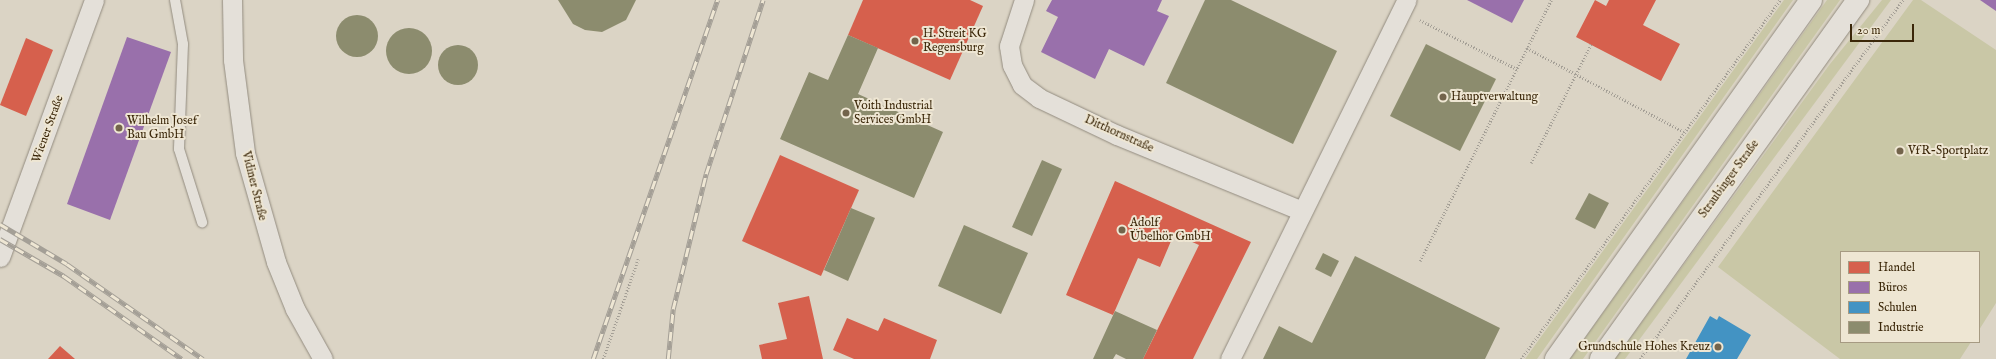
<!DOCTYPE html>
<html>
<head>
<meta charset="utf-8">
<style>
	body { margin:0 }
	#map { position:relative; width:1996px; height:359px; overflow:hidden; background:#dbd4c5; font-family:"IM FELL English",serif }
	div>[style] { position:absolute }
	.green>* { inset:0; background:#c9c7a6 }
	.shops>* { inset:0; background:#d6604d }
	.offices>* { inset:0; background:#9970ab }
	.schools>* { inset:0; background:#4393c3 }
	.industry>* { inset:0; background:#8c8c6e }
	.round { border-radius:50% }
	.path>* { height:2.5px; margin-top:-1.25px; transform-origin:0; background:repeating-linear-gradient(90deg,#a49f96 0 1px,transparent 0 3px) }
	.roads { filter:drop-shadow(0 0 1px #928b7f) drop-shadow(0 0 1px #928b7f) }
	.lane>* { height:10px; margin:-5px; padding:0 5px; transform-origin:5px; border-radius:5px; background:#e4e0d9 }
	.street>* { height:19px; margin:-9.5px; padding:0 9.5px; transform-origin:9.5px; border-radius:9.5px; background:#e4e0d9 }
	.secondary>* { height:22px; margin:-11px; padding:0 11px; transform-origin:11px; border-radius:11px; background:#e4e0d9 }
	.rail>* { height:4.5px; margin-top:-2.25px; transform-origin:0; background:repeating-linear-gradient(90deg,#eee6d3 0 9px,#a49f96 0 18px); box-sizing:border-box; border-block:1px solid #a49f96 }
	.dots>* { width:11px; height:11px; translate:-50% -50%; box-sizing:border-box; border:2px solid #eee6d3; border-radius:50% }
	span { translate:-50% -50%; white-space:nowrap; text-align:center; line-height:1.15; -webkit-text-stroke:4px #eee6d3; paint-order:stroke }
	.poi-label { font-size:12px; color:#3b2709 }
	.left { translate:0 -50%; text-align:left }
	.right { translate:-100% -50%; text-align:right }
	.street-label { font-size:12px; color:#3b2709 }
	.legend { position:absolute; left:1840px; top:251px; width:140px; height:92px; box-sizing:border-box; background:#eee6d3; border:1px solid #a69a82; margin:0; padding:5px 7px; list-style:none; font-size:12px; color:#3b2709 }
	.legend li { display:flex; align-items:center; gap:8px; height:20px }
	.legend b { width:20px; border:1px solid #a69a82 }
	.scale { position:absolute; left:1850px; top:24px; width:64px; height:18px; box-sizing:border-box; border:2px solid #3b2709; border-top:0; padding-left:5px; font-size:12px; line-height:14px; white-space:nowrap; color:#3b2709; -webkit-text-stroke:3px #eee6d3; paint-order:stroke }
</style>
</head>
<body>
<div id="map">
	<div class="green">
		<i style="clip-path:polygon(1784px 0,1793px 0,1537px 359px,1525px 359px)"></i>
		<i style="clip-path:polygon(1827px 0,1840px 0,1583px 359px,1570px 359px)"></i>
		<i style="clip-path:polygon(1882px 0,1891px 0,1625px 359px,1615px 359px,1830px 64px)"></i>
		<i style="clip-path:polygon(1913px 0,1921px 0,1996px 50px,1996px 303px,1979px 330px,1979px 252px,1841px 252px,1841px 342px,1971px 342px,1960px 359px,1840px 359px,1718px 267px)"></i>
	</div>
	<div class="shops">
		<i style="clip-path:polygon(863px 0,970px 0,983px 6px,950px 80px,848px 35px)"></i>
		<i style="clip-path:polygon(1595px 0,1606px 6px,1609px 0,1656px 0,1643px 25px,1680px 44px,1661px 81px,1576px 37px)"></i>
		<i style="clip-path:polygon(26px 38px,53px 50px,26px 116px,0 105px)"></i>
		<i style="clip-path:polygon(780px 155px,859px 190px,821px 276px,742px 241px)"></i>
		<i style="clip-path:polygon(1115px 181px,1251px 242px,1193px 359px,1143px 359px,1199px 245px,1174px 234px,1160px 267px,1138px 258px,1113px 315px,1066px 295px)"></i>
		<i style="clip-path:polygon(809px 296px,823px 359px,762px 359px,759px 345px,787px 339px,778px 303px)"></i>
		<i style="clip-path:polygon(847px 318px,878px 331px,884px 318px,937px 340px,930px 359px,854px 359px,833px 350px)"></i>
		<i style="clip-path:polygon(60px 346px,75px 359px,48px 359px)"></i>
	</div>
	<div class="offices">
		<i style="clip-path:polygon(1052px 0,1162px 0,1157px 11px,1169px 16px,1144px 66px,1109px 49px,1095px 79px,1041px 52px,1058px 17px,1046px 11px)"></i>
		<i style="clip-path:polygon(1467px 0,1524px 0,1512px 23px)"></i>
		<i style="clip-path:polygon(1980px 0,1996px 0,1996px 11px)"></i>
		<i style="clip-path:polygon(127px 37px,171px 52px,110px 220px,67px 204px)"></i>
	</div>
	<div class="schools">
		<i style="clip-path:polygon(1710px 316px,1717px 320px,1719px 316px,1751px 335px,1737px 359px,1686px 359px)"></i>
	</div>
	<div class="industry">
		<i style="clip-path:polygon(558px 0,636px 0,626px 20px,602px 32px,585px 30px,573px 24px)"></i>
		<i style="clip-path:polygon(1205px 0,1231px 0,1337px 51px,1293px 144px,1166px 83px)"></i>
		<i class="round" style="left:336px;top:15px;width:42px;height:42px"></i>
		<i class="round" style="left:386px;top:28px;width:46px;height:46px"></i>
		<i style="clip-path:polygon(848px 35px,878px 48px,858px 94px,943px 132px,914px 198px,780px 139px,809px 72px,828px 80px)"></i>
		<i style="clip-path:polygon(1426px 44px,1496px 79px,1460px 151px,1390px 116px)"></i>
		<i class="round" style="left:438px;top:45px;width:40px;height:40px"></i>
		<i style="clip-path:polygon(1042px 160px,1062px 169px,1032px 236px,1012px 227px)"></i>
		<i style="clip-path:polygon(1589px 193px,1609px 203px,1595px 229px,1575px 219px)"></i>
		<i style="clip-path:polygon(851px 208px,875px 218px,848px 281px,824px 270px)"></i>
		<i style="clip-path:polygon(964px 225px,1028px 253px,1001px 314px,938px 286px)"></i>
		<i style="clip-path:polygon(1323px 253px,1339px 261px,1331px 277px,1315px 269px)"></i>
		<i style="clip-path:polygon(1355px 256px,1500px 328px,1485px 359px,1263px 359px,1279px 326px,1312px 343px)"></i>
		<i style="clip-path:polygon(1115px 311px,1157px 330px,1143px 359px,1126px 359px,1116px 354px,1113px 359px,1093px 359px)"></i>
	</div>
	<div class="path">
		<i style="left:1420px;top:20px;width:109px;rotate:26.8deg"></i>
		<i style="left:1527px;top:48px;width:178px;rotate:28.1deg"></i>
		<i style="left:1531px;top:163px;width:133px;rotate:-63.2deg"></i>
		<i style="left:1420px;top:261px;width:292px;rotate:-63.3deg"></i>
		<i style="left:603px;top:359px;width:106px;rotate:-70.7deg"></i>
		<i style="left:1521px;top:359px;width:443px;rotate:-54.2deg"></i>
		<i style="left:1640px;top:359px;width:445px;rotate:-53.8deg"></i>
	</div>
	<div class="roads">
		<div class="lane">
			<i style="left:175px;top:0;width:45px;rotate:79.7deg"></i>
			<i style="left:183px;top:44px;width:105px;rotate:92.2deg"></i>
			<i style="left:179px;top:149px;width:77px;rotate:72.5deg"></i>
		</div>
		<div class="street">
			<i style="left:232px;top:0;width:60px;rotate:89deg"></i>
			<i style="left:233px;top:60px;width:94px;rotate:82.6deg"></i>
			<i style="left:245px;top:153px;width:113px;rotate:74.1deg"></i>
			<i style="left:276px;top:262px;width:51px;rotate:68deg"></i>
			<i style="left:295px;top:309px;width:57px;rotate:60.8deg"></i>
			<i style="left:1024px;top:0;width:48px;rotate:108.1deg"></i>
			<i style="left:1009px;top:46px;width:19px;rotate:81deg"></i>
			<i style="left:1012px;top:65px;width:22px;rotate:63deg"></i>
			<i style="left:1022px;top:85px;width:21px;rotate:37deg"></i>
			<i style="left:1039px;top:98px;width:86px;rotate:25.4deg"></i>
			<i style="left:1117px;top:135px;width:200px;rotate:22.3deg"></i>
			<i style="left:0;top:257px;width:274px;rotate:-69.9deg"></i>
			<i style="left:1230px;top:359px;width:400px;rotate:-63.8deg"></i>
		</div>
		<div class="secondary">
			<i style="left:1556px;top:359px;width:440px;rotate:-54.6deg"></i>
			<i style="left:1601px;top:359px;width:442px;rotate:-54.4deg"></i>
		</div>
	</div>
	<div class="rail">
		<i style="left:0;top:224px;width:78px;rotate:30.8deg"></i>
		<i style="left:67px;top:264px;width:166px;rotate:34.9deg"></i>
		<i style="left:0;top:239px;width:74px;rotate:30deg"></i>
		<i style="left:64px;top:276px;width:144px;rotate:35.1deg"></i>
		<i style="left:593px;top:359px;width:380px;rotate:-70.9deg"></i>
		<i style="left:668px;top:359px;width:50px;rotate:-84.3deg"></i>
		<i style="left:673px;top:309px;width:139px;rotate:-76.3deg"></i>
		<i style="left:706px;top:174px;width:183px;rotate:-71.9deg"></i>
	</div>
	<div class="dots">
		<i style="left:915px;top:41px;background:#73644b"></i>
		<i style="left:1443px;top:97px;background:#73644b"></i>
		<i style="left:846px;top:113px;background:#73644b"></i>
		<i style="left:119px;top:128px;background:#73644b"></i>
		<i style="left:1900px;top:151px;background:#73644b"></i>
		<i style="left:1122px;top:230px;background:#73644b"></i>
		<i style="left:1718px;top:347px;background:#73644b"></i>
	</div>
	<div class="poi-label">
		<span class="left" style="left:923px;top:41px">H. Streit KG<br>Regensburg</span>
		<span class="left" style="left:1451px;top:97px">Hauptverwaltung</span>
		<span class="left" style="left:854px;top:113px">Voith Industrial<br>Services GmbH</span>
		<span class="left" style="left:127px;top:128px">Wilhelm Josef<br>Bau GmbH</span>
		<span class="left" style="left:1908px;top:151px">VfR-Sportplatz</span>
		<span class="left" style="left:1130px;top:230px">Adolf<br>Übelhör GmbH</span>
		<span class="right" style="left:1710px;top:347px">Grundschule Hohes Kreuz</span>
	</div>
	<div class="street-label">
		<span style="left:48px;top:129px;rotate:-70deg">Wiener Straße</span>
		<span style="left:1119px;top:134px;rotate:24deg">Ditthornstraße</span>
		<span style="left:1729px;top:179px;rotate:-54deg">Straubinger Straße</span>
		<span style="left:254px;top:186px;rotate:76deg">Vidiner Straße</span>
	</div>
	<ul class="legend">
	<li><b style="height:11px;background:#d6604d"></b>Handel</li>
	<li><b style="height:11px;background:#9970ab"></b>Büros</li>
	<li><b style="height:11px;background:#4393c3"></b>Schulen</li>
	<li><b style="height:11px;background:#8c8c6e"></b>Industrie</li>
	</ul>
	<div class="scale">20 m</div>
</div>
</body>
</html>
